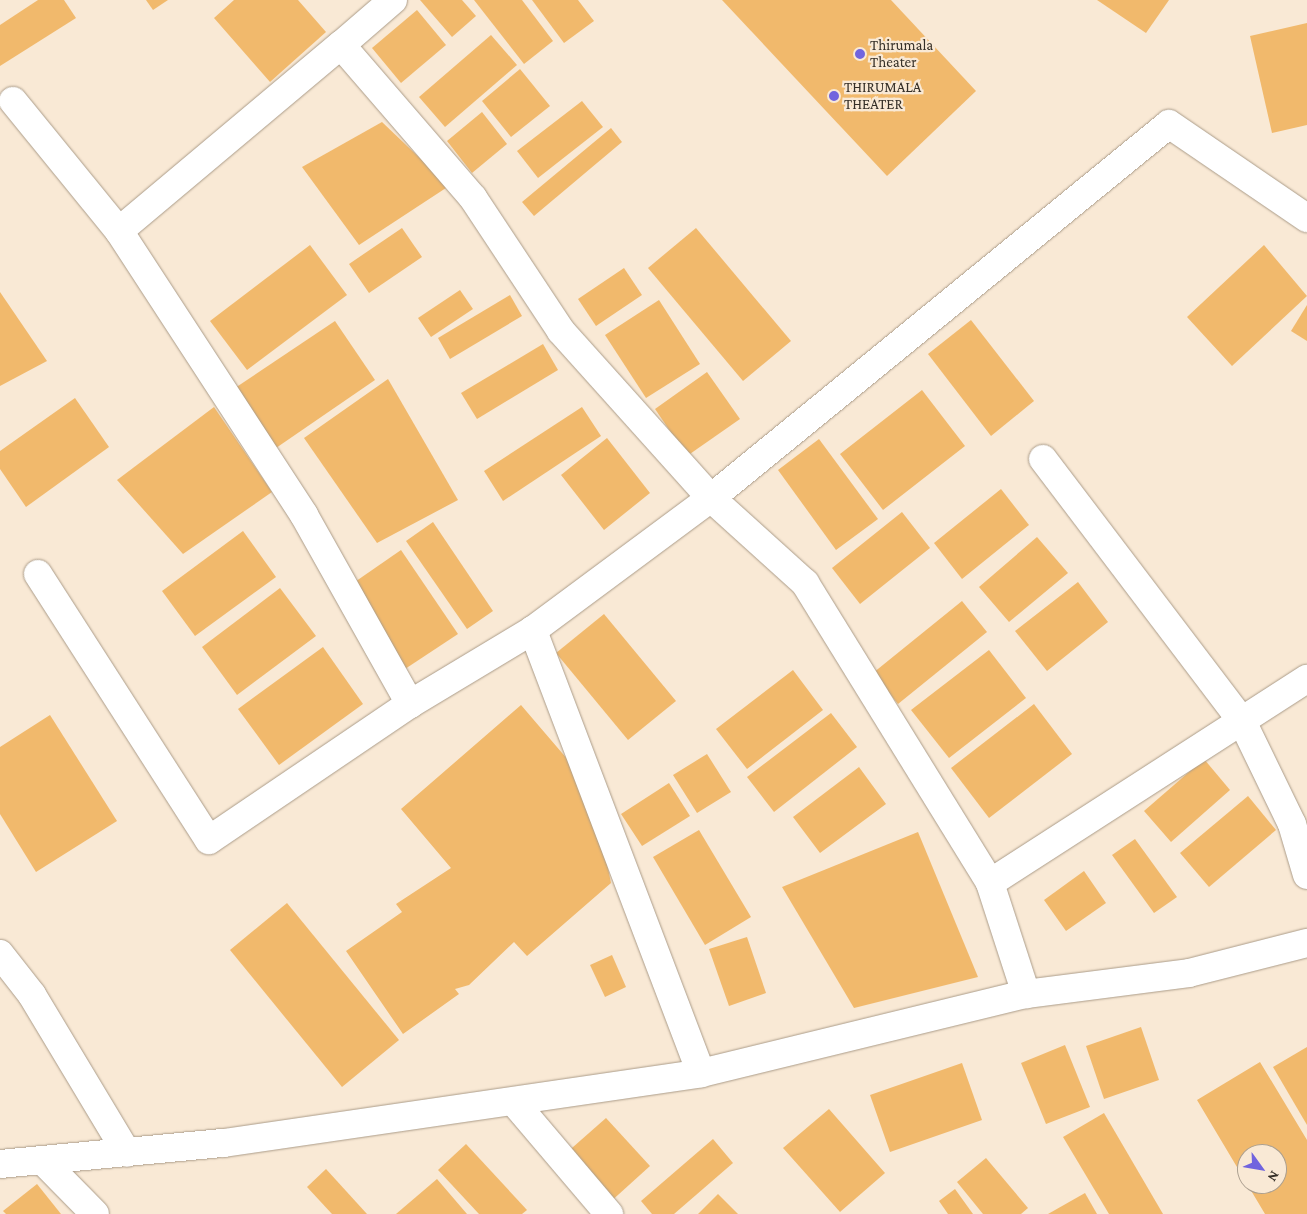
<!DOCTYPE html>
<html>
<head>
<meta charset="utf-8">
<style>
	body { margin:0 }
	#map { position:relative; width:1307px; height:1214px; overflow:hidden; background:#f9e9d5; font-family:"Crimson Pro",serif }
	div>[style] { position:absolute }
	.building>* { inset:0; background:#f1b96c }
	.roads { filter:drop-shadow(0 0 1px #ab9c89) drop-shadow(0 0 1px #ab9c89) }
	.minor>* { height:28px; margin:-14px; padding:0 14px; transform-origin:14px; border-radius:14px; background:#fff }
	.dots>* { width:14px; height:14px; translate:-50% -50%; box-sizing:border-box; border:2px solid #f9e9d5; border-radius:50% }
	span { translate:-50% -50%; white-space:nowrap; text-align:center; line-height:1.15; -webkit-text-stroke:4.5px #f9e9d5; paint-order:stroke }
	.poi-label { font-size:15px; color:#352f27 }
	.left { translate:0 -50%; text-align:left }
	.north { position:absolute; left:1237px; top:1144px; width:50px; height:50px; box-sizing:border-box; background:#f9e9d5; border:1px solid #ab9f8f; border-radius:50%; rotate:122deg; font-size:14px; font-weight:700; line-height:20px; text-align:center; color:#352f27 }
	.north::after { content:''; display:block; margin:auto; width:18px; height:22px; background:#7164de; clip-path:polygon(50% 0,100% 100%,50% 72%,0 100%) }
</style>
</head>
<body>
<div id="map">
	<div class="building">
		<i style="clip-path:polygon(38px 0,64px 0,76px 18px,0 66px,0 25px)"></i>
		<i style="clip-path:polygon(146px 0,168px 0,153px 10px)"></i>
		<i style="clip-path:polygon(234px 0,298px 0,326px 32px,270px 82px,214px 18px)"></i>
		<i style="clip-path:polygon(420px 0,462px 0,476px 16px,452px 37px)"></i>
		<i style="clip-path:polygon(474px 0,522px 0,553px 41px,524px 64px)"></i>
		<i style="clip-path:polygon(532px 0,578px 0,594px 21px,564px 43px)"></i>
		<i style="clip-path:polygon(722px 0,891px 0,976px 91px,887px 176px)"></i>
		<i style="clip-path:polygon(1097px 0,1169px 0,1146px 33px)"></i>
		<i style="clip-path:polygon(417px 10px,446px 45px,401px 83px,372px 48px)"></i>
		<i style="clip-path:polygon(1307px 23px,1307px 125px,1272px 133px,1250px 36px)"></i>
		<i style="clip-path:polygon(491px 35px,517px 65px,445px 127px,419px 97px)"></i>
		<i style="clip-path:polygon(520px 69px,550px 106px,511px 137px,482px 101px)"></i>
		<i style="clip-path:polygon(582px 101px,603px 127px,538px 178px,517px 151px)"></i>
		<i style="clip-path:polygon(482px 112px,507px 144px,472px 173px,447px 141px)"></i>
		<i style="clip-path:polygon(382px 122px,449px 186px,359px 245px,302px 167px)"></i>
		<i style="clip-path:polygon(611px 128px,622px 142px,534px 216px,522px 202px)"></i>
		<i style="clip-path:polygon(402px 228px,422px 257px,369px 293px,349px 264px)"></i>
		<i style="clip-path:polygon(696px 228px,791px 341px,743px 381px,648px 268px)"></i>
		<i style="clip-path:polygon(310px 245px,347px 295px,247px 370px,210px 321px)"></i>
		<i style="clip-path:polygon(1264px 245px,1307px 296px,1232px 366px,1187px 317px)"></i>
		<i style="clip-path:polygon(624px 268px,642px 295px,596px 326px,578px 299px)"></i>
		<i style="clip-path:polygon(460px 290px,473px 309px,431px 337px,418px 318px)"></i>
		<i style="clip-path:polygon(0 292px,47px 361px,0 386px)"></i>
		<i style="clip-path:polygon(510px 295px,522px 316px,450px 359px,438px 338px)"></i>
		<i style="clip-path:polygon(659px 300px,700px 364px,646px 398px,605px 335px)"></i>
		<i style="clip-path:polygon(1307px 305px,1307px 341px,1291px 331px)"></i>
		<i style="clip-path:polygon(971px 320px,1034px 401px,991px 436px,928px 354px)"></i>
		<i style="clip-path:polygon(335px 321px,375px 380px,276px 448px,235px 388px)"></i>
		<i style="clip-path:polygon(543px 344px,558px 370px,477px 419px,461px 393px)"></i>
		<i style="clip-path:polygon(707px 372px,740px 419px,687px 456px,655px 409px)"></i>
		<i style="clip-path:polygon(388px 379px,458px 500px,377px 543px,304px 438px)"></i>
		<i style="clip-path:polygon(922px 390px,965px 446px,883px 510px,840px 454px)"></i>
		<i style="clip-path:polygon(75px 398px,109px 447px,26px 507px,0 469px,0 451px)"></i>
		<i style="clip-path:polygon(214px 407px,272px 492px,183px 554px,117px 480px)"></i>
		<i style="clip-path:polygon(582px 407px,601px 436px,503px 501px,484px 471px)"></i>
		<i style="clip-path:polygon(607px 438px,650px 493px,604px 530px,561px 475px)"></i>
		<i style="clip-path:polygon(819px 439px,878px 519px,836px 550px,778px 470px)"></i>
		<i style="clip-path:polygon(1001px 489px,1029px 525px,962px 579px,934px 543px)"></i>
		<i style="clip-path:polygon(902px 512px,930px 548px,860px 604px,832px 568px)"></i>
		<i style="clip-path:polygon(433px 522px,493px 611px,467px 629px,406px 541px)"></i>
		<i style="clip-path:polygon(243px 531px,276px 577px,195px 636px,162px 591px)"></i>
		<i style="clip-path:polygon(1037px 537px,1068px 573px,1009px 622px,979px 587px)"></i>
		<i style="clip-path:polygon(401px 550px,458px 634px,405px 669px,349px 586px)"></i>
		<i style="clip-path:polygon(1078px 582px,1108px 622px,1047px 671px,1015px 631px)"></i>
		<i style="clip-path:polygon(280px 588px,316px 636px,237px 695px,202px 647px)"></i>
		<i style="clip-path:polygon(962px 601px,987px 632px,898px 704px,873px 673px)"></i>
		<i style="clip-path:polygon(604px 614px,676px 701px,628px 740px,556px 653px)"></i>
		<i style="clip-path:polygon(323px 647px,363px 704px,279px 765px,238px 709px)"></i>
		<i style="clip-path:polygon(989px 650px,1026px 698px,949px 758px,911px 710px)"></i>
		<i style="clip-path:polygon(793px 670px,823px 710px,747px 769px,716px 729px)"></i>
		<i style="clip-path:polygon(1034px 704px,1072px 754px,989px 818px,951px 768px)"></i>
		<i style="clip-path:polygon(521px 705px,592px 788px,611px 883px,527px 956px,514px 942px,469px 985px,455px 989px,459px 994px,403px 1034px,346px 951px,402px 912px,396px 904px,451px 868px,401px 809px)"></i>
		<i style="clip-path:polygon(831px 713px,857px 747px,774px 812px,747px 777px)"></i>
		<i style="clip-path:polygon(50px 715px,117px 821px,36px 872px,0 814px,0 747px)"></i>
		<i style="clip-path:polygon(707px 754px,731px 792px,697px 813px,673px 775px)"></i>
		<i style="clip-path:polygon(1204px 759px,1230px 790px,1171px 842px,1144px 811px)"></i>
		<i style="clip-path:polygon(859px 767px,886px 804px,820px 853px,793px 817px)"></i>
		<i style="clip-path:polygon(669px 783px,690px 816px,642px 846px,621px 814px)"></i>
		<i style="clip-path:polygon(1248px 796px,1276px 830px,1209px 887px,1180px 853px)"></i>
		<i style="clip-path:polygon(699px 830px,751px 917px,705px 945px,653px 857px)"></i>
		<i style="clip-path:polygon(918px 832px,978px 977px,854px 1008px,782px 887px)"></i>
		<i style="clip-path:polygon(1135px 839px,1177px 897px,1154px 913px,1112px 855px)"></i>
		<i style="clip-path:polygon(1084px 871px,1106px 903px,1066px 931px,1044px 900px)"></i>
		<i style="clip-path:polygon(287px 903px,399px 1040px,342px 1087px,230px 950px)"></i>
		<i style="clip-path:polygon(747px 937px,766px 993px,729px 1006px,709px 949px)"></i>
		<i style="clip-path:polygon(612px 955px,626px 987px,605px 997px,590px 965px)"></i>
		<i style="clip-path:polygon(1141px 1027px,1159px 1080px,1104px 1099px,1086px 1046px)"></i>
		<i style="clip-path:polygon(1065px 1045px,1090px 1107px,1046px 1124px,1021px 1063px)"></i>
		<i style="clip-path:polygon(1307px 1047px,1307px 1125px,1273px 1067px)"></i>
		<i style="clip-path:polygon(evenodd,1260px 1062px,1307px 1140px,1307px 1214px,1265px 1214px,1197px 1100px,1260px 1062px,1247px 1154px,1277px 1154px,1277px 1184px,1247px 1184px,1247px 1154px)"></i>
		<i style="clip-path:polygon(962px 1063px,982px 1120px,890px 1152px,870px 1095px)"></i>
		<i style="clip-path:polygon(829px 1109px,885px 1173px,840px 1212px,783px 1148px)"></i>
		<i style="clip-path:polygon(1104px 1113px,1163px 1214px,1109px 1214px,1063px 1137px)"></i>
		<i style="clip-path:polygon(606px 1118px,650px 1166px,608px 1204px,564px 1155px)"></i>
		<i style="clip-path:polygon(713px 1139px,733px 1163px,674px 1214px,652px 1214px,641px 1201px)"></i>
		<i style="clip-path:polygon(466px 1144px,527px 1210px,522px 1214px,479px 1214px,438px 1170px)"></i>
		<i style="clip-path:polygon(986px 1158px,1028px 1208px,1021px 1214px,983px 1214px,957px 1182px)"></i>
		<i style="clip-path:polygon(326px 1169px,367px 1214px,332px 1214px,307px 1187px)"></i>
		<i style="clip-path:polygon(437px 1179px,467px 1214px,396px 1214px)"></i>
		<i style="clip-path:polygon(37px 1184px,61px 1214px,6px 1214px,3px 1211px)"></i>
		<i style="clip-path:polygon(955px 1189px,973px 1214px,948px 1214px,939px 1201px)"></i>
		<i style="clip-path:polygon(1085px 1193px,1097px 1214px,1048px 1214px)"></i>
		<i style="clip-path:polygon(718px 1194px,738px 1214px,698px 1214px)"></i>
	</div>
	<div class="roads">
		<div class="minor">
			<i style="left:393px;top:0;width:69px;rotate:139.1deg"></i>
			<i style="left:341px;top:45px;width:202px;rotate:49.2deg"></i>
			<i style="left:473px;top:198px;width:159px;rotate:56.5deg"></i>
			<i style="left:561px;top:331px;width:224px;rotate:48.1deg"></i>
			<i style="left:711px;top:498px;width:127px;rotate:42.1deg"></i>
			<i style="left:805px;top:583px;width:352px;rotate:58.3deg"></i>
			<i style="left:990px;top:883px;width:117px;rotate:72deg"></i>
			<i style="left:13px;top:101px;width:168px;rotate:50.8deg"></i>
			<i style="left:119px;top:231px;width:339px;rotate:56.9deg"></i>
			<i style="left:304px;top:515px;width:217px;rotate:60.7deg"></i>
			<i style="left:410px;top:704px;width:144px;rotate:-31deg"></i>
			<i style="left:119px;top:231px;width:290px;rotate:-40deg"></i>
			<i style="left:1043px;top:459px;width:329px;rotate:52.8deg"></i>
			<i style="left:1242px;top:721px;width:114px;rotate:64.1deg"></i>
			<i style="left:1292px;top:824px;width:53px;rotate:73.6deg"></i>
			<i style="left:38px;top:574px;width:316px;rotate:57.3deg"></i>
			<i style="left:209px;top:840px;width:243px;rotate:-34.1deg"></i>
			<i style="left:990px;top:883px;width:377px;rotate:-32.8deg"></i>
			<i style="left:0;top:954px;width:52px;rotate:52deg"></i>
			<i style="left:32px;top:995px;width:184px;rotate:59deg"></i>
			<i style="left:701px;top:1073px;width:474px;rotate:-110.8deg"></i>
			<i style="left:533px;top:630px;width:222px;rotate:-36.6deg"></i>
			<i style="left:711px;top:498px;width:591px;rotate:-39.23deg"></i>
			<i style="left:1169px;top:124px;width:167px;rotate:34.3deg"></i>
			<i style="left:514px;top:1102px;width:147px;rotate:49.7deg"></i>
			<i style="left:43px;top:1161px;width:74px;rotate:45.5deg"></i>
			<i style="left:0;top:1164px;width:225px;rotate:-5.4deg"></i>
			<i style="left:224px;top:1143px;width:482px;rotate:-8.3deg"></i>
			<i style="left:701px;top:1073px;width:334px;rotate:-13.7deg"></i>
			<i style="left:1026px;top:994px;width:164px;rotate:-7.3deg"></i>
			<i style="left:1189px;top:973px;width:122px;rotate:-14.3deg"></i>
		</div>
	</div>
	<div class="dots">
		<i style="left:860px;top:54px;background:#7164de"></i>
		<i style="left:834px;top:96px;background:#7164de"></i>
	</div>
	<div class="poi-label">
		<span class="left" style="left:870px;top:54px">Thirumala<br>Theater</span>
		<span class="left" style="left:844px;top:96px">THIRUMALA<br>THEATER</span>
	</div>
	<div class="north">N</div>
</div>
</body>
</html>
